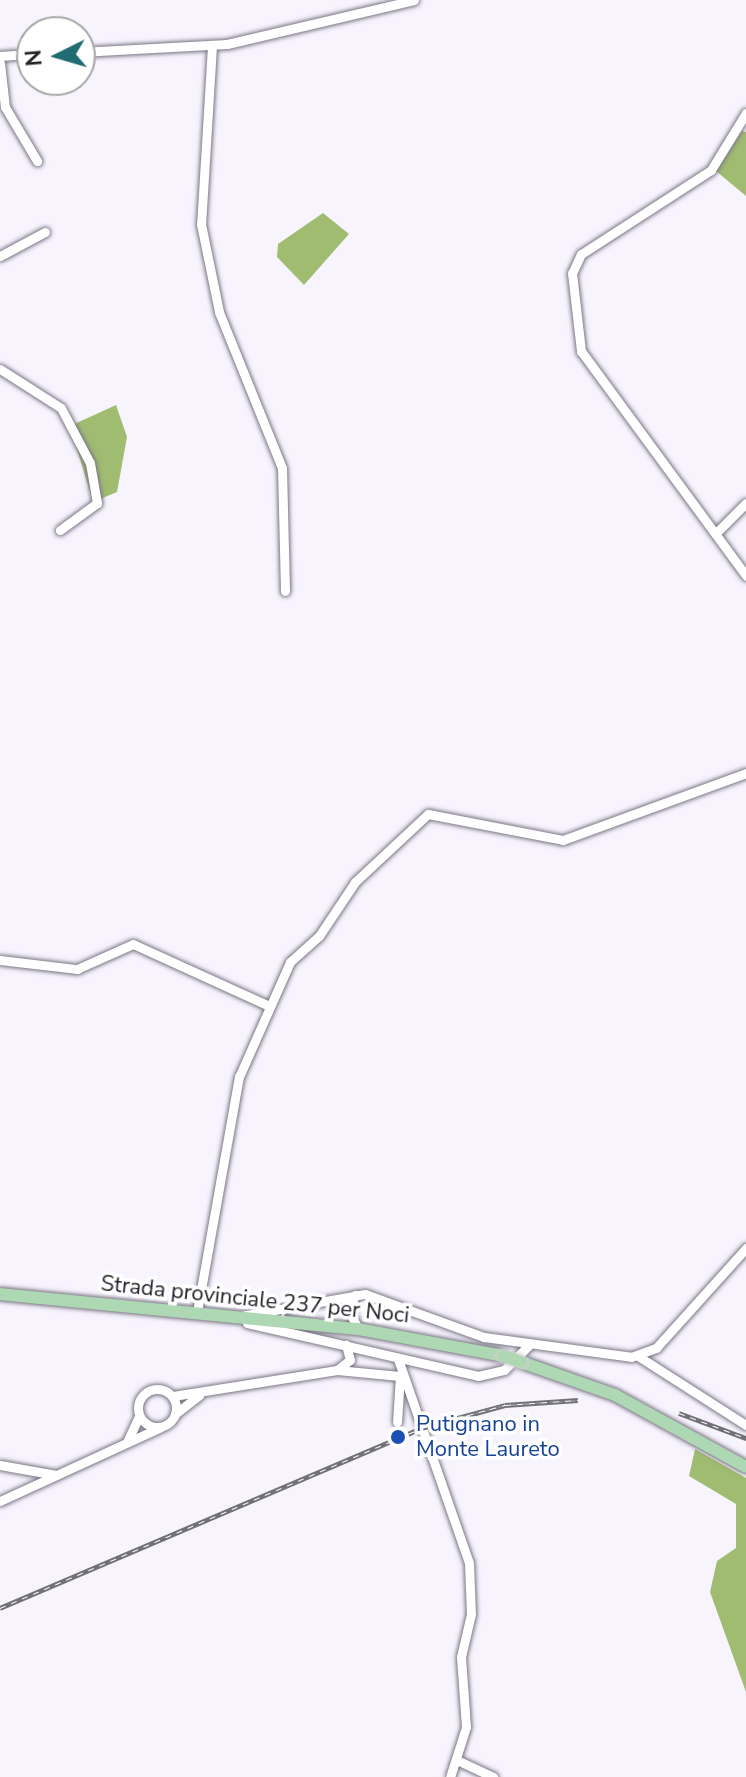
<!DOCTYPE html>
<html>
<head>
<meta charset="utf-8">
<style>
	body { margin:0 }
	#map { position:relative; width:746px; height:1777px; overflow:hidden; background:#f7f4fe; font-family:"Nunito Sans",sans-serif }
	div>[style] { position:absolute }
	.forest>* { inset:0; background:#a0bc71 }
	.roads { filter:drop-shadow(0 0 2px #7b7685) drop-shadow(0 0 2px #7b7685) }
	.minor>* { height:9px; margin:-4.5px; padding:0 4.5px; transform-origin:4.5px; border-radius:4.5px; background:#fff }
	.minor>.ring { margin:-4.5px; padding:0; box-sizing:content-box; background:none; border:9px solid #fff; border-radius:50% }
	.major>* { height:12px; margin:-6px; padding:0 6px; transform-origin:6px; border-radius:6px; background:#aed7b3 }
	.rail>* { height:5px; margin-top:-2.5px; transform-origin:0; background:repeating-linear-gradient(90deg,#fff 0 6px,#737178 0 12px); box-sizing:border-box; border-block:2px solid #737178 }
	.bridges { filter:drop-shadow(0 0 2px #d3d3d4) drop-shadow(0 0 2px #d3d3d4) }
	.major-bridge>* { height:12px; margin:-6px; padding:0 6px; transform-origin:6px; border-radius:6px; background:#aed7b3 }
	.dots>* { width:22px; height:22px; translate:-50% -50%; box-sizing:border-box; border:4px solid #fff; border-radius:50% }
	span { translate:-50% -50%; white-space:nowrap; text-align:center; line-height:1.15; -webkit-text-stroke:7px #fff; paint-order:stroke }
	.street-label { font-size:22px; color:#242228 }
	.transit-label { font-size:22px; color:#164399 }
	.left { translate:0 -50%; text-align:left }
	.north { position:absolute; left:16px; top:16px; width:80px; height:80px; box-sizing:border-box; background:#fff; border:2px solid #a7a7a9; border-radius:50%; rotate:265deg; font-size:22px; font-weight:700; line-height:32px; text-align:center; color:#242228 }
	.north::after { content:''; display:block; margin:auto; width:28px; height:36px; background:#206c71; clip-path:polygon(50% 0,100% 100%,50% 72%,0 100%) }
</style>
</head>
<body>
<div id="map">
	<div class="forest">
		<i style="clip-path:polygon(742px 131px,746px 132px,746px 196px,716px 171px)"></i>
		<i style="clip-path:polygon(323px 213px,349px 234px,304px 285px,277px 257px,278px 244px)"></i>
		<i style="clip-path:polygon(116px 405px,127px 437px,117px 492px,93px 502px,70px 426px)"></i>
		<i style="clip-path:polygon(695px 1449px,746px 1478px,746px 1692px,710px 1592px,717px 1561px,736px 1548px,736px 1504px,689px 1476px)"></i>
	</div>
	<div class="roads">
		<div class="minor">
			<i style="left:212px;top:46px;width:178px;rotate:93.5deg"></i>
			<i style="left:201px;top:224px;width:90px;rotate:78.4deg"></i>
			<i style="left:219px;top:312px;width:168px;rotate:68deg"></i>
			<i style="left:282px;top:468px;width:123px;rotate:88.6deg"></i>
			<i style="left:80px;top:52px;width:147px;rotate:-3.1deg"></i>
			<i style="left:227px;top:44px;width:192px;rotate:-13.2deg"></i>
			<i style="left:0;top:56px;width:32px;rotate:-4deg"></i>
			<i style="left:0;top:63px;width:44px;rotate:83.5deg"></i>
			<i style="left:5px;top:107px;width:63px;rotate:59.3deg"></i>
			<i style="left:746px;top:113px;width:67px;rotate:121.6deg"></i>
			<i style="left:711px;top:170px;width:155px;rotate:147.1deg"></i>
			<i style="left:581px;top:254px;width:21px;rotate:115deg"></i>
			<i style="left:572px;top:273px;width:79px;rotate:83.4deg"></i>
			<i style="left:581px;top:351px;width:279px;rotate:53.7deg"></i>
			<i style="left:0;top:256px;width:51px;rotate:-28.1deg"></i>
			<i style="left:0;top:369px;width:72px;rotate:32.6deg"></i>
			<i style="left:61px;top:408px;width:62px;rotate:62.2deg"></i>
			<i style="left:90px;top:463px;width:41px;rotate:80.1deg"></i>
			<i style="left:97px;top:503px;width:46px;rotate:143.9deg"></i>
			<i style="left:716px;top:533px;width:42px;rotate:-45deg"></i>
			<i style="left:0;top:960px;width:78px;rotate:6.7deg"></i>
			<i style="left:77px;top:969px;width:61px;rotate:-24.1deg"></i>
			<i style="left:133px;top:944px;width:147px;rotate:24.5deg"></i>
			<i style="left:355px;top:1295px;width:16px;rotate:112deg"></i>
			<i style="left:349px;top:1310px;width:21px;rotate:65deg"></i>
			<i style="left:197px;top:1312px;width:239px;rotate:-79.9deg"></i>
			<i style="left:239px;top:1077px;width:126px;rotate:-66.1deg"></i>
			<i style="left:290px;top:962px;width:39px;rotate:-42deg"></i>
			<i style="left:319px;top:936px;width:65px;rotate:-56.3deg"></i>
			<i style="left:355px;top:882px;width:100px;rotate:-43deg"></i>
			<i style="left:428px;top:814px;width:137px;rotate:10.9deg"></i>
			<i style="left:563px;top:840px;width:195px;rotate:-20.1deg"></i>
			<i style="left:241px;top:1316px;width:126px;rotate:-10.1deg"></i>
			<i style="left:365px;top:1294px;width:127px;rotate:19.9deg"></i>
			<i style="left:484px;top:1337px;width:148px;rotate:7.7deg"></i>
			<i style="left:631px;top:1357px;width:27px;rotate:-20deg"></i>
			<i style="left:656px;top:1348px;width:135px;rotate:-48deg"></i>
			<i style="left:247px;top:1323px;width:237px;rotate:12.9deg"></i>
			<i style="left:478px;top:1376px;width:27px;rotate:-13deg"></i>
			<i style="left:504px;top:1370px;width:35px;rotate:-45deg"></i>
			<i style="left:638px;top:1356px;width:128px;rotate:32.6deg"></i>
			<i style="left:398px;top:1359px;width:216px;rotate:70.8deg"></i>
			<i style="left:469px;top:1563px;width:51px;rotate:87.8deg"></i>
			<i style="left:471px;top:1614px;width:44px;rotate:103.1deg"></i>
			<i style="left:461px;top:1657px;width:70px;rotate:85.9deg"></i>
			<i style="left:466px;top:1727px;width:52px;rotate:107.7deg"></i>
			<i style="left:337px;top:1370px;width:16px;rotate:-38deg"></i>
			<i style="left:350px;top:1360px;width:16px;rotate:-105deg"></i>
			<i class="ring" style="left:138px;top:1389px;width:29px;height:29px"></i>
			<i style="left:173px;top:1396px;width:166px;rotate:-9deg"></i>
			<i style="left:337px;top:1370px;width:63px;rotate:5.4deg"></i>
			<i style="left:400px;top:1376px;width:46px;rotate:93.7deg"></i>
			<i style="left:175px;top:1414px;width:31px;rotate:-38deg"></i>
			<i style="left:127px;top:1442px;width:29px;rotate:-65deg"></i>
			<i style="left:0;top:1465px;width:57px;rotate:10.1deg"></i>
			<i style="left:0;top:1501px;width:177px;rotate:-24.7deg"></i>
			<i style="left:459px;top:1761px;width:38px;rotate:25deg"></i>
		</div>
		<div class="major">
			<i style="left:0;top:1294px;width:360px;rotate:5.6deg"></i>
			<i style="left:358px;top:1329px;width:147px;rotate:10.5deg"></i>
			<i style="left:521px;top:1362px;width:100px;rotate:19.3deg"></i>
			<i style="left:615px;top:1395px;width:149px;rotate:28.8deg"></i>
		</div>
	</div>
	<div class="rail">
		<i style="left:679px;top:1413px;width:72px;rotate:20.5deg"></i>
		<i style="left:0;top:1608px;width:458px;rotate:-23.1deg"></i>
		<i style="left:421px;top:1428px;width:87px;rotate:-15.3deg"></i>
		<i style="left:505px;top:1405px;width:73px;rotate:-3.9deg"></i>
	</div>
	<div class="bridges">
		<div class="major-bridge">
			<i style="left:503px;top:1356px;width:19px;rotate:18deg"></i>
		</div>
	</div>
	<div class="dots">
		<i style="left:398px;top:1437px;background:#1a4fb4"></i>
	</div>
	<div class="street-label">
		<span style="left:255px;top:1300px;rotate:6deg">Strada provinciale 237 per Noci</span>
	</div>
	<div class="transit-label">
		<span class="left" style="left:416px;top:1437px">Putignano in<br>Monte Laureto</span>
	</div>
	<div class="north">N</div>
</div>
</body>
</html>
